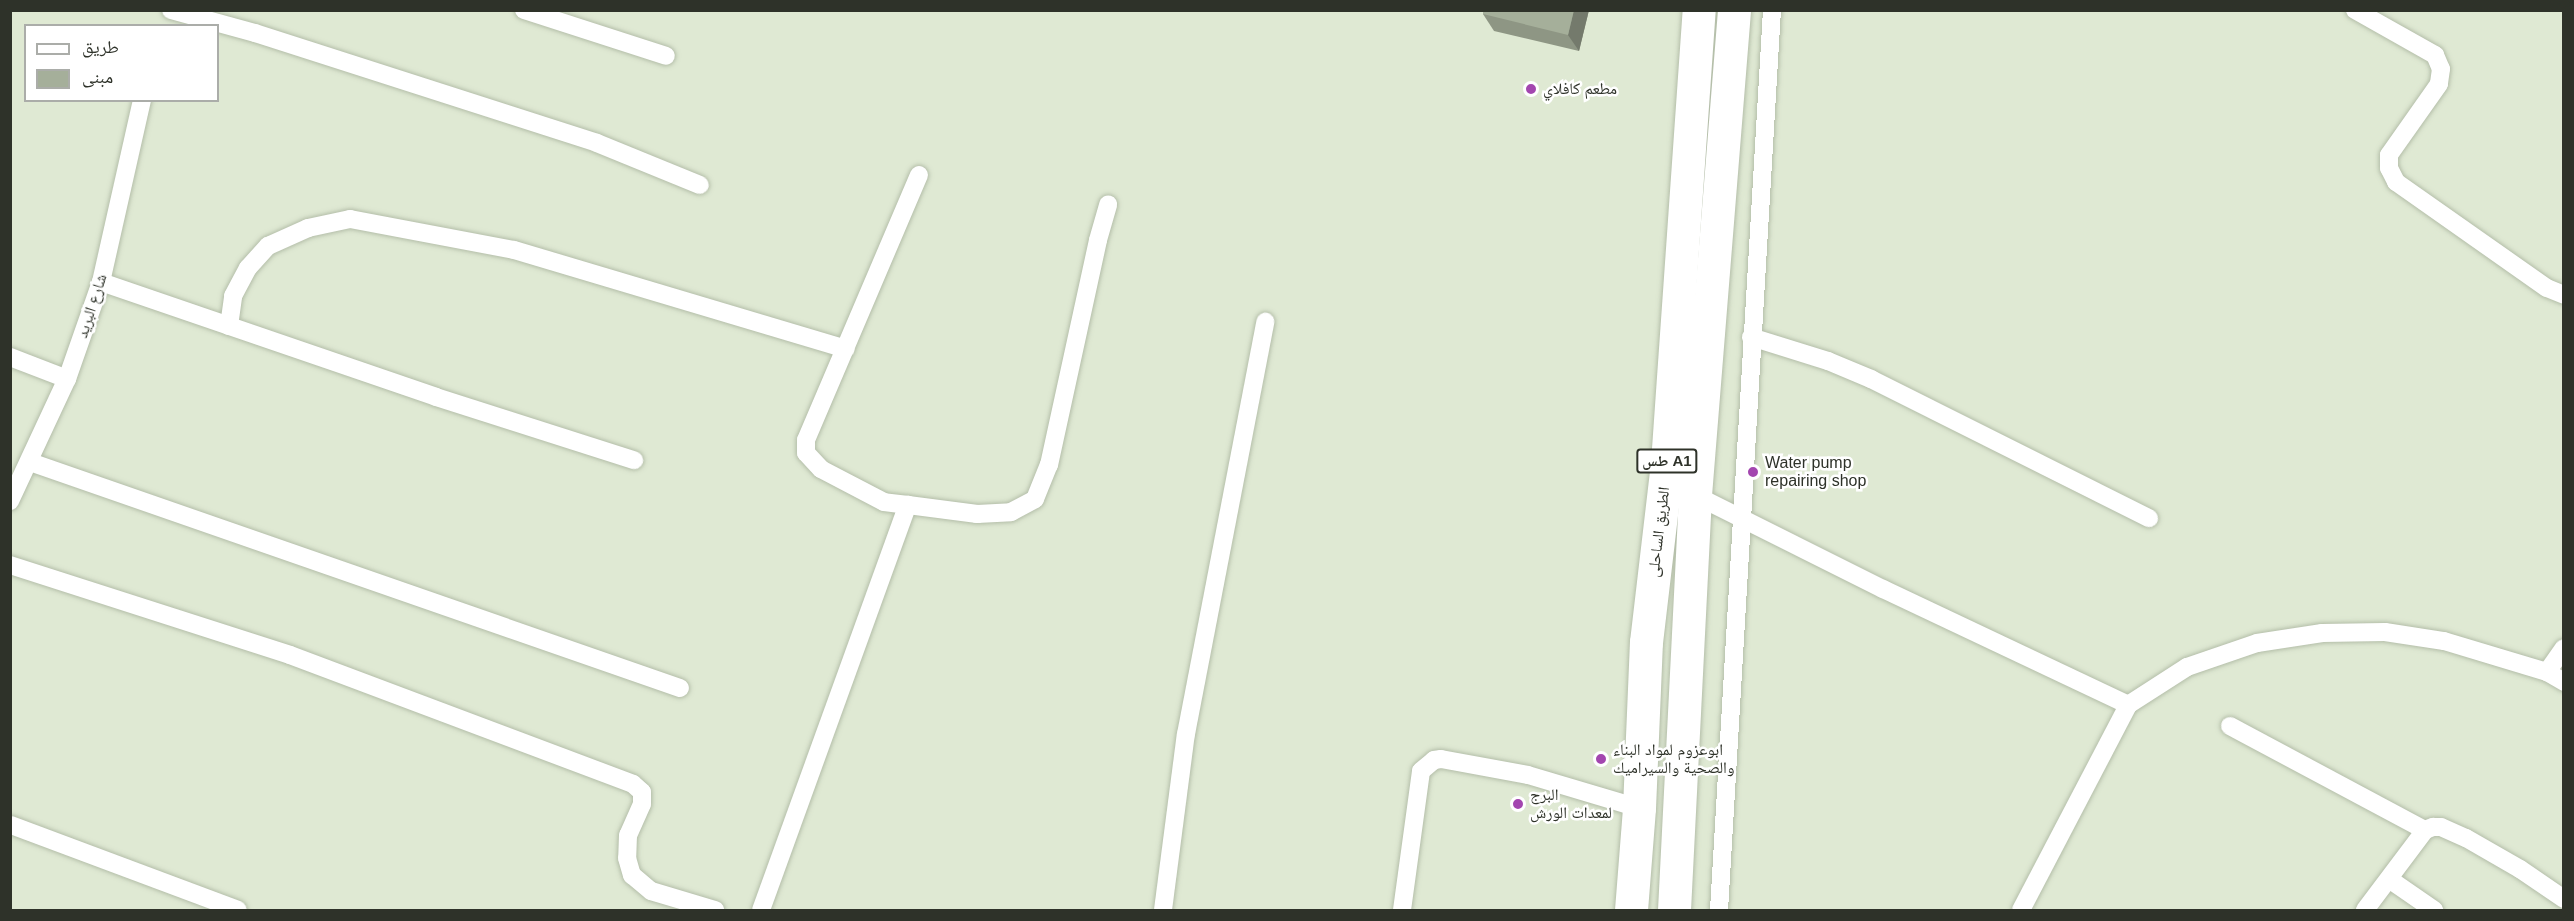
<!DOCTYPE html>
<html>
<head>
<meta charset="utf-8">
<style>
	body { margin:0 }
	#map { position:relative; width:2574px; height:921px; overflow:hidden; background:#dfe9d3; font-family:Helvetica,"Noto Naskh Arabic",sans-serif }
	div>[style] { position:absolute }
	.roads { filter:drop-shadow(0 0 2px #b4bea9) drop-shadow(0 0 2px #b4bea9) }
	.street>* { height:18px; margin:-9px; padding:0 9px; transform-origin:9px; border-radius:9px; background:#fff }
	.highway>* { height:33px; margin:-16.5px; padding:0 16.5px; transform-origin:16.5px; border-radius:16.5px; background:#fff }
	.wall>* { inset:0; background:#8e9684 }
	.shaded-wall>* { inset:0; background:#747a6c }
	.building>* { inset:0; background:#a5af9a }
	.dots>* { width:16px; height:16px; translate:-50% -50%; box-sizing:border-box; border:3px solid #fff; border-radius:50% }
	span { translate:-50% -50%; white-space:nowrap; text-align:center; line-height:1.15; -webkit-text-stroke:5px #fff; paint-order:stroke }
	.shield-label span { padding:2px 4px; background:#fff; border:2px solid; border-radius:4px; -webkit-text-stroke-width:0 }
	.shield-label { font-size:15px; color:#2e3229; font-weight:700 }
	.poi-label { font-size:16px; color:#2e3229 }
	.left { translate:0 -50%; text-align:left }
	.street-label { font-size:16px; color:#2e3229 }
	.frame { position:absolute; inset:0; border:12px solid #2e3229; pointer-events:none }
	.legend { position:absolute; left:24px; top:24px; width:195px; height:78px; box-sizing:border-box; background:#fff; border:2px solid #abada9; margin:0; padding:8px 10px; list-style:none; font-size:18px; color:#2e3229 }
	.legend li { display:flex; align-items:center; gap:12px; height:30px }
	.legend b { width:30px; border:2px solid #abada9 }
</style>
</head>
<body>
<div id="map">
	<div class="roads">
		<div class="street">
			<i style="left:171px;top:10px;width:87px;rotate:15.3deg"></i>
			<i style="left:255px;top:33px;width:359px;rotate:17.8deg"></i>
			<i style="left:597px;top:143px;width:111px;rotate:22.2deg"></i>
			<i style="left:524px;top:10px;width:149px;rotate:17.9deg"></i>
			<i style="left:2355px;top:10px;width:92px;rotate:29.4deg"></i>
			<i style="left:2435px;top:55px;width:15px;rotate:67deg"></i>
			<i style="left:2441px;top:69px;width:15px;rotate:98deg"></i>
			<i style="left:2439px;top:84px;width:87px;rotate:125.2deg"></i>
			<i style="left:2389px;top:155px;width:13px;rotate:90deg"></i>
			<i style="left:2389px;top:168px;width:16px;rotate:63deg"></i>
			<i style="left:2396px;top:182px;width:184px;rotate:35.1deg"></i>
			<i style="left:2547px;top:288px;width:18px;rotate:22deg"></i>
			<i style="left:101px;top:282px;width:354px;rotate:18.9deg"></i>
			<i style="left:436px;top:397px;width:208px;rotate:17.7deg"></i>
			<i style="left:229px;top:326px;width:30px;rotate:-82deg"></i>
			<i style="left:233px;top:296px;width:32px;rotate:-62deg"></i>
			<i style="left:248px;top:268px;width:30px;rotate:-48deg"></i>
			<i style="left:268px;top:246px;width:44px;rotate:-24.2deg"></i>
			<i style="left:308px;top:228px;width:43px;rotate:-12.1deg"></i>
			<i style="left:350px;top:219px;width:167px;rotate:10.7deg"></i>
			<i style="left:514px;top:250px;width:346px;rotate:16.6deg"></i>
			<i style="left:1751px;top:337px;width:81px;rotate:17.3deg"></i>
			<i style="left:1828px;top:361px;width:47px;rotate:22.7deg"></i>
			<i style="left:1871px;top:379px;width:311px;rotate:26.6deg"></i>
			<i style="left:10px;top:357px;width:61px;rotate:21.1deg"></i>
			<i style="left:30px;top:462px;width:688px;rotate:19.17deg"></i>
			<i style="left:1695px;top:495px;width:210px;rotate:26.6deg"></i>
			<i style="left:1883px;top:589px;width:271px;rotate:25.3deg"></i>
			<i style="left:10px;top:501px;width:135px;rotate:-65deg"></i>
			<i style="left:67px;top:379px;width:103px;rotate:-70.7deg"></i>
			<i style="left:101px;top:282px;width:187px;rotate:-77.3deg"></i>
			<i style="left:908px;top:505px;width:24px;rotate:-173deg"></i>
			<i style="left:884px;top:502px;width:71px;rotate:-152.4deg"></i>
			<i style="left:821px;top:469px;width:22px;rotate:-133deg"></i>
			<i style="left:806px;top:453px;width:13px;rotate:-90deg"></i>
			<i style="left:806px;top:440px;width:288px;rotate:-66.9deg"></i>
			<i style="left:10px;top:565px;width:294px;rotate:17.8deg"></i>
			<i style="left:290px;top:655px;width:366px;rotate:20.6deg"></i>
			<i style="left:633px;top:784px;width:12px;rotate:42deg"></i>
			<i style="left:642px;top:792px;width:12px;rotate:90deg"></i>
			<i style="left:642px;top:804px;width:34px;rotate:114deg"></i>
			<i style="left:628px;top:835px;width:23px;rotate:92deg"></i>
			<i style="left:627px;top:858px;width:18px;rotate:74deg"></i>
			<i style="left:632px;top:875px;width:25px;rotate:40deg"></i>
			<i style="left:651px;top:891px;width:67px;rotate:16.5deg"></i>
			<i style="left:2547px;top:672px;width:29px;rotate:-55deg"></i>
			<i style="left:2230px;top:726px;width:221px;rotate:28.1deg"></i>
			<i style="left:11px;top:825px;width:242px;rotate:20.5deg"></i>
			<i style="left:2389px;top:879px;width:55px;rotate:34.6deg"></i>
			<i style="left:761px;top:910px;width:431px;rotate:-70.1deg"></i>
			<i style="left:908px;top:505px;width:70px;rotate:7.4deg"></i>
			<i style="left:977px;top:514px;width:34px;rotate:-3deg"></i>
			<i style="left:1011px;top:512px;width:27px;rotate:-28deg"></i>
			<i style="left:1035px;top:499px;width:37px;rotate:-68deg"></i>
			<i style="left:1049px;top:465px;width:230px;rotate:-77.7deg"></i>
			<i style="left:1098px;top:240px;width:37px;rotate:-74deg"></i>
			<i style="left:1163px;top:910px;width:177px;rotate:-82.6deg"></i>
			<i style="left:1186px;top:734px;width:420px;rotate:-79.1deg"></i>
			<i style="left:1402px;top:910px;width:140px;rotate:-82.2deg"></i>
			<i style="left:1421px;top:771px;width:17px;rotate:-40deg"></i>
			<i style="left:1434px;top:760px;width:7px;rotate:-8deg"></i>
			<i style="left:1441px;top:759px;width:88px;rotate:10.4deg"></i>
			<i style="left:1528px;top:775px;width:116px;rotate:16.6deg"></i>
			<i style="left:1719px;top:910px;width:902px;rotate:-86.63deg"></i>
			<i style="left:2021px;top:910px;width:231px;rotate:-62.4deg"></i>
			<i style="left:2128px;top:705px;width:70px;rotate:-32.8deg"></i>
			<i style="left:2187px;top:667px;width:74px;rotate:-18.9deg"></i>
			<i style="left:2257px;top:643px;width:66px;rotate:-8.7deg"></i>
			<i style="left:2322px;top:633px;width:63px;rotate:-0.9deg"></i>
			<i style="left:2385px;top:632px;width:60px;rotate:8.7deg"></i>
			<i style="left:2444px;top:641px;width:108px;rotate:16.8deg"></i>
			<i style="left:2547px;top:672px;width:20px;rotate:30deg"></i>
			<i style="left:2365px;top:910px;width:100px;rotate:-53.1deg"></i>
			<i style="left:2425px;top:830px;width:9px;rotate:-21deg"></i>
			<i style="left:2433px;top:827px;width:8px"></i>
			<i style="left:2441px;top:827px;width:27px;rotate:24deg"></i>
			<i style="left:2466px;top:838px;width:62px;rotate:29.9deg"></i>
			<i style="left:2520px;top:869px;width:53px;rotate:34.3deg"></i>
		</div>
		<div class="highway">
			<i style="left:1631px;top:910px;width:102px;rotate:-85.5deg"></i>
			<i style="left:1639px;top:808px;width:166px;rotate:-87.6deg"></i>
			<i style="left:1646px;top:642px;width:180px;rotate:-83.3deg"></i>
			<i style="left:1667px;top:463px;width:454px;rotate:-86deg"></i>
			<i style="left:1674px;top:910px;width:416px;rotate:-87.1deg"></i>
			<i style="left:1695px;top:495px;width:487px;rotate:-85.4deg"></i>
		</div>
	</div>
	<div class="wall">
		<i style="clip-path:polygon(1484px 10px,1589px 10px,1579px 51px,1494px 31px,1483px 14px)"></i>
	</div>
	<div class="shaded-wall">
		<i style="clip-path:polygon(1574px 10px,1589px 10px,1579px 51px,1568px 35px)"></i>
	</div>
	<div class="building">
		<i style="clip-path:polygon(1484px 10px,1574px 10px,1568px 35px,1483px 14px)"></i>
	</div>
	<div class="dots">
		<i style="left:1531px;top:89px;background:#a346af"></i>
		<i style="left:1753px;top:472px;background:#a346af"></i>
		<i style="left:1601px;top:759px;background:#a346af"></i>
		<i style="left:1518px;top:804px;background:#a346af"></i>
	</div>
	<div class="shield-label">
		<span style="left:1667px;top:461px">طس A1</span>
	</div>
	<div class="poi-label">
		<span class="left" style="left:1543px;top:89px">مطعم كافلاي</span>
		<span class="left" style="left:1765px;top:472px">Water pump<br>repairing shop</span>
		<span class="left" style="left:1613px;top:759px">ابوعزوم لمواد البناء<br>والصحية والسيراميك</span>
		<span class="left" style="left:1530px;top:804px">البرج<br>لمعدات الورش</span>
	</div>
	<div class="street-label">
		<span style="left:92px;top:306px;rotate:-72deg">شارع البريد</span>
		<span style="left:1659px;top:532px;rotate:-83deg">الطريق الساحلى</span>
	</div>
	<div class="frame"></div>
	<ul class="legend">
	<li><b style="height:8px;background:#fff"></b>طريق</li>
	<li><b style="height:16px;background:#a5af9a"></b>مبنى</li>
	</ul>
</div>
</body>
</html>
